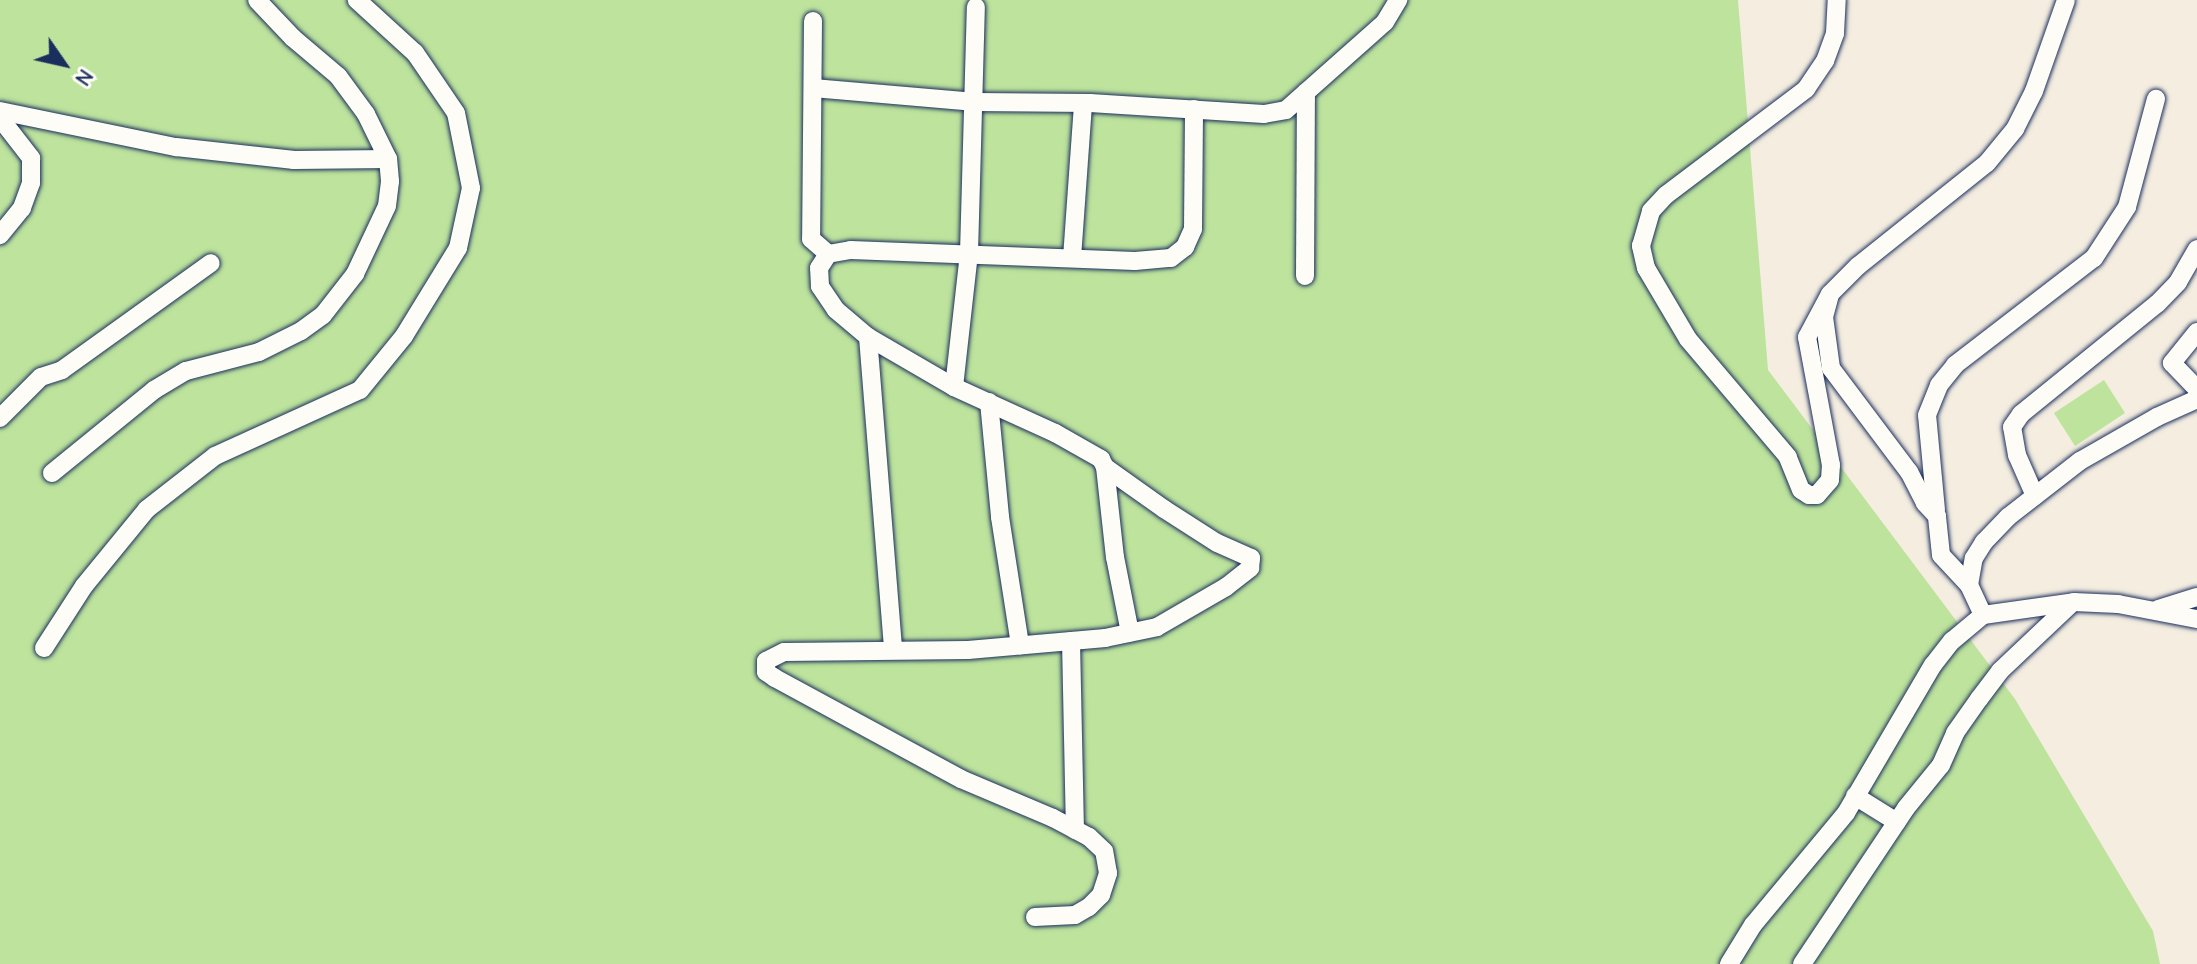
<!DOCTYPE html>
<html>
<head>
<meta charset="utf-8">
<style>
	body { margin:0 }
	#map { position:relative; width:2197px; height:964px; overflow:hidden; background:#f4ede0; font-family:"Comic Neue",sans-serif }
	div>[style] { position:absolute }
	.green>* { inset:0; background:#bde39d }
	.roads { filter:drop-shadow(0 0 2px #1b2f5e) drop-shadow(0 0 2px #1b2f5e) }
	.minor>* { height:18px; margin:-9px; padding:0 9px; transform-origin:9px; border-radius:9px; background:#fdfcf7 }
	span { translate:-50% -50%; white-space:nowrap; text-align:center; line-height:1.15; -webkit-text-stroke:7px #fdfcf7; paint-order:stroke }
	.north { position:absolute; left:24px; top:24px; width:80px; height:80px; -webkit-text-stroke:6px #fdfcf7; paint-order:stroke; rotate:124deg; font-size:22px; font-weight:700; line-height:32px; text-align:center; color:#1b2f5e }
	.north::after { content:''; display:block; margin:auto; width:28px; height:36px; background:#1b2f5e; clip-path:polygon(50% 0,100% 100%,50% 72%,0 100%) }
</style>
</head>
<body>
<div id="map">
	<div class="green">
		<i style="clip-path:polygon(0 0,1738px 0,1768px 370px,2015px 699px,2153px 931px,2160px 964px,0 964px)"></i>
		<i style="clip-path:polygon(2104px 380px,2125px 413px,2075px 446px,2054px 413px)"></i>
	</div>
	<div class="roads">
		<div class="minor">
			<i style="left:813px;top:21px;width:218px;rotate:90.5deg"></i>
			<i style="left:811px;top:239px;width:23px;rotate:41deg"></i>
			<i style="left:813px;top:88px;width:163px;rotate:4.9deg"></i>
			<i style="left:975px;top:102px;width:115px;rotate:0.5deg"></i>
			<i style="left:1090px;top:103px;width:174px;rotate:3.6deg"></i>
			<i style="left:1264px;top:114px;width:22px;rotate:-10deg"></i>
			<i style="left:1286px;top:110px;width:132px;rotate:-41.6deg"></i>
			<i style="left:1385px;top:22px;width:26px;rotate:-59deg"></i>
			<i style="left:0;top:111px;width:180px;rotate:11.6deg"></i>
			<i style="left:176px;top:147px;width:119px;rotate:6.3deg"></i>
			<i style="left:294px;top:160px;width:94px;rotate:-0.6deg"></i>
			<i style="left:0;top:118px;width:51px;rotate:52.2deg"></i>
			<i style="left:31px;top:158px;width:25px;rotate:90deg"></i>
			<i style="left:31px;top:183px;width:27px;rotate:110deg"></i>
			<i style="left:22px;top:208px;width:35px;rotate:129deg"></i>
			<i style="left:1072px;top:258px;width:155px;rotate:-85.9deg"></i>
			<i style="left:1305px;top:276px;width:184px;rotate:-89.7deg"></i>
			<i style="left:1830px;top:294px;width:49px;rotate:118.1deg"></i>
			<i style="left:1807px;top:337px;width:130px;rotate:79.4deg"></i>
			<i style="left:1831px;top:465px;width:15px;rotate:94deg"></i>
			<i style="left:1830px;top:480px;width:20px;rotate:131deg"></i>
			<i style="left:1817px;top:495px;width:8px;rotate:180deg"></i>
			<i style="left:1809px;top:495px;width:9px;rotate:-148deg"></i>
			<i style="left:1801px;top:490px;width:35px;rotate:-112deg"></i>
			<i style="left:1788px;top:457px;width:155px;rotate:-130.3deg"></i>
			<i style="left:1688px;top:339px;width:82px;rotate:-120.6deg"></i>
			<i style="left:1646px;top:268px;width:23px;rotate:-103deg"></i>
			<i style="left:1641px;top:246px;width:36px;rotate:-74deg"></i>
			<i style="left:1651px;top:211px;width:22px;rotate:-47deg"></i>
			<i style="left:1666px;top:195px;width:176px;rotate:-37.1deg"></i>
			<i style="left:1806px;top:89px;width:34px;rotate:-56deg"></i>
			<i style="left:1825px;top:61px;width:30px;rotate:-70deg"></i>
			<i style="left:1835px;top:33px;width:33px;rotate:-87deg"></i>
			<i style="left:2197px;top:332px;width:40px;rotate:129deg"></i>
			<i style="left:2172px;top:363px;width:36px;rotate:46deg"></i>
			<i style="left:868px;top:337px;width:313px;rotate:85.4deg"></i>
			<i style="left:954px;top:387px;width:135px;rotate:-83.6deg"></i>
			<i style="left:969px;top:253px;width:246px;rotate:-88.4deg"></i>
			<i style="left:989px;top:402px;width:116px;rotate:84.5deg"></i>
			<i style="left:1000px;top:517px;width:130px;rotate:81.1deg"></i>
			<i style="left:0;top:418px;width:58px;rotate:-45deg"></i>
			<i style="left:41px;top:377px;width:22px;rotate:-18deg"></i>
			<i style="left:62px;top:370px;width:183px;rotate:-35.7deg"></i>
			<i style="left:1105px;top:467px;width:91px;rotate:83.7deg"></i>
			<i style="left:1115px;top:557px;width:77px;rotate:78.8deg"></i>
			<i style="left:52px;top:473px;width:132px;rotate:-39.1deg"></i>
			<i style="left:154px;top:390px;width:37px;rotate:-31deg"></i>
			<i style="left:186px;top:371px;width:75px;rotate:-14.6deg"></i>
			<i style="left:259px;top:352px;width:47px;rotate:-26.6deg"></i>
			<i style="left:301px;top:331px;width:27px;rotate:-36deg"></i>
			<i style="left:323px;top:315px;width:52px;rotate:-52deg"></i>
			<i style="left:355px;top:274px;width:75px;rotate:-64.8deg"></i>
			<i style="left:387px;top:206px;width:25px;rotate:-83deg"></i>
			<i style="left:390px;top:181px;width:22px;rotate:-95deg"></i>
			<i style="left:388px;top:159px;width:50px;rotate:-116.1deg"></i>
			<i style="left:366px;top:114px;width:47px;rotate:-126.4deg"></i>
			<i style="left:338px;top:76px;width:59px;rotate:-139.8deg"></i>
			<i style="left:293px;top:38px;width:52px;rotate:-133.5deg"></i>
			<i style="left:2035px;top:496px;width:45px;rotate:-113.7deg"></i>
			<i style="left:2017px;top:455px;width:28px;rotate:-100deg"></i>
			<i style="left:2012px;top:427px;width:16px;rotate:-55deg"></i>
			<i style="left:2021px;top:414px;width:175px;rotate:-39deg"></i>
			<i style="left:2157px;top:304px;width:30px;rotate:-46deg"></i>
			<i style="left:2178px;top:282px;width:38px;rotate:-60deg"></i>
			<i style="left:1936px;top:510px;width:95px;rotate:-95.4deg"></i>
			<i style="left:1927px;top:415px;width:32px;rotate:-68deg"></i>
			<i style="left:1939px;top:385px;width:26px;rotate:-51deg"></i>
			<i style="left:1955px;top:365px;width:175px;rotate:-37.6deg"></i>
			<i style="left:2094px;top:258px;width:61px;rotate:-57.1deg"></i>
			<i style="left:2127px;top:207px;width:112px;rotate:-75deg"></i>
			<i style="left:1969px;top:585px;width:41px;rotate:-133deg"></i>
			<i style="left:1941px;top:555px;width:39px;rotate:-96deg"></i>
			<i style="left:1937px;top:516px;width:18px;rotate:-133deg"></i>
			<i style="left:1925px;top:503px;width:35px;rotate:-117deg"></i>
			<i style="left:1909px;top:472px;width:130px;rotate:-126.9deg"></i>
			<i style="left:1831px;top:368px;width:51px;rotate:-97.8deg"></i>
			<i style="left:1824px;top:317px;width:24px;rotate:-75deg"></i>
			<i style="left:1830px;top:294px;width:40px;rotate:-45deg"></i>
			<i style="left:1858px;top:266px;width:165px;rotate:-38.6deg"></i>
			<i style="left:1987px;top:163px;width:44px;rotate:-50.5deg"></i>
			<i style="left:2015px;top:129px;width:42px;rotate:-63.4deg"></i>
			<i style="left:2034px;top:91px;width:96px;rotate:-70.6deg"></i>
			<i style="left:2158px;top:609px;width:41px;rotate:-17.1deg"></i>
			<i style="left:1983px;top:615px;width:33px;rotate:-115deg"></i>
			<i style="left:1969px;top:585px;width:27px;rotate:-80deg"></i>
			<i style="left:1974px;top:558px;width:19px;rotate:-58deg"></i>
			<i style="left:1984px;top:542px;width:35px;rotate:-46deg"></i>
			<i style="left:2008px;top:517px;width:91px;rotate:-37.9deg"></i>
			<i style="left:2080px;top:461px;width:89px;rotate:-29.7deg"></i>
			<i style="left:2157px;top:417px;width:44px;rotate:-24.2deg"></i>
			<i style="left:1071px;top:641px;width:189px;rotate:88.8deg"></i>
			<i style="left:44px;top:648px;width:74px;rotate:-57.2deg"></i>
			<i style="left:84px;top:586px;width:99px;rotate:-50.7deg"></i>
			<i style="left:147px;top:509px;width:86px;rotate:-37.9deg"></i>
			<i style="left:215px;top:456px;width:159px;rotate:-24.5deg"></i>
			<i style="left:360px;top:390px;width:70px;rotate:-50.8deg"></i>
			<i style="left:404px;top:336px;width:103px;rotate:-58.5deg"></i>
			<i style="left:458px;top:248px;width:61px;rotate:-77.8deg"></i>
			<i style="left:471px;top:188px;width:76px;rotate:-101.3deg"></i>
			<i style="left:456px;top:113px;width:73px;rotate:-124.3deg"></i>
			<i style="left:415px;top:53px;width:79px;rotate:-137.6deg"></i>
			<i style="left:1855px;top:796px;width:49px;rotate:31.8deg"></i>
			<i style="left:1035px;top:917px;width:40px;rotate:-2.9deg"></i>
			<i style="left:1075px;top:915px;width:16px;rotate:-30deg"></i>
			<i style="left:1089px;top:907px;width:17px;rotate:-45deg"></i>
			<i style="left:1101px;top:895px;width:23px;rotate:-72deg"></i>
			<i style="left:1108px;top:873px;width:22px;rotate:-100deg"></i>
			<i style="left:1104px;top:851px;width:21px;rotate:-137deg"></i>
			<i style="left:1089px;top:837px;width:41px;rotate:-152.2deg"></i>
			<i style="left:1053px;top:818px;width:100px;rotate:-157deg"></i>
			<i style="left:961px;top:779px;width:212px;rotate:-151.5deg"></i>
			<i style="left:775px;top:678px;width:11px;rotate:-146deg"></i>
			<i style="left:766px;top:672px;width:11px;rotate:-90deg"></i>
			<i style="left:766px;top:661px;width:20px;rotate:-27deg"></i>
			<i style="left:784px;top:652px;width:184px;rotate:-0.6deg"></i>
			<i style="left:968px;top:650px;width:138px;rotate:-5deg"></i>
			<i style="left:1105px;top:638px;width:53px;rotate:-11.9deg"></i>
			<i style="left:1157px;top:627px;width:80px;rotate:-30.1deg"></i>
			<i style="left:1226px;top:587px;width:31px;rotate:-38deg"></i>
			<i style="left:1250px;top:568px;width:10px;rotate:-84deg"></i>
			<i style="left:1251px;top:558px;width:37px;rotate:-156deg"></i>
			<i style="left:1217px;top:543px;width:63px;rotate:-147.3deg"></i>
			<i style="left:1164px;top:509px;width:72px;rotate:-144.6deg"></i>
			<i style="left:1105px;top:467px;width:9px;rotate:-117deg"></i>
			<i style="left:1101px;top:459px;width:53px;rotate:-150.5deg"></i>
			<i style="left:1055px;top:433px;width:111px;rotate:-155.5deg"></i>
			<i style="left:954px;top:387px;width:99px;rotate:-149.8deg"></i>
			<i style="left:868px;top:337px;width:42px;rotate:-139.8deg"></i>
			<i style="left:836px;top:310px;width:29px;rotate:-124deg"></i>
			<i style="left:820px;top:286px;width:18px;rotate:-93deg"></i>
			<i style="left:819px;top:268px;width:17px;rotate:-57deg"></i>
			<i style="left:828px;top:254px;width:23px;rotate:-10deg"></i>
			<i style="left:851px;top:250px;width:284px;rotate:2.2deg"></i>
			<i style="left:1135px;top:261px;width:36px;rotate:-5deg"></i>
			<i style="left:1171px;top:258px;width:18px;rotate:-38deg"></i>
			<i style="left:1185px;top:247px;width:20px;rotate:-66deg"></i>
			<i style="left:1193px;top:229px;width:120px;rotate:-89.5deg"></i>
			<i style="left:1729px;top:964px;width:46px;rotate:-58.4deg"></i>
			<i style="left:1753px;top:925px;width:146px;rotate:-50.3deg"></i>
			<i style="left:1846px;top:813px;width:172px;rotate:-59.6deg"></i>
			<i style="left:1933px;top:665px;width:31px;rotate:-52deg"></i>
			<i style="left:1952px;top:641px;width:40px;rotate:-40deg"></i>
			<i style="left:1983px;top:615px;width:92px;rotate:-8.1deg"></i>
			<i style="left:2074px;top:602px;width:44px;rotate:2.6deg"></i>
			<i style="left:2118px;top:604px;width:80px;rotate:10.8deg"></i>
			<i style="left:1802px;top:964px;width:187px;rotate:-56.3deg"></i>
			<i style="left:1906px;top:808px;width:55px;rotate:-50.9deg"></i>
			<i style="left:1941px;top:765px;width:35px;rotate:-66deg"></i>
			<i style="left:1955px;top:733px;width:42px;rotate:-54.8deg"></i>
			<i style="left:1979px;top:699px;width:35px;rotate:-53deg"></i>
			<i style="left:2000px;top:671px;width:99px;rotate:-43.4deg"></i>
		</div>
	</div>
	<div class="north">N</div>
</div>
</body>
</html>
